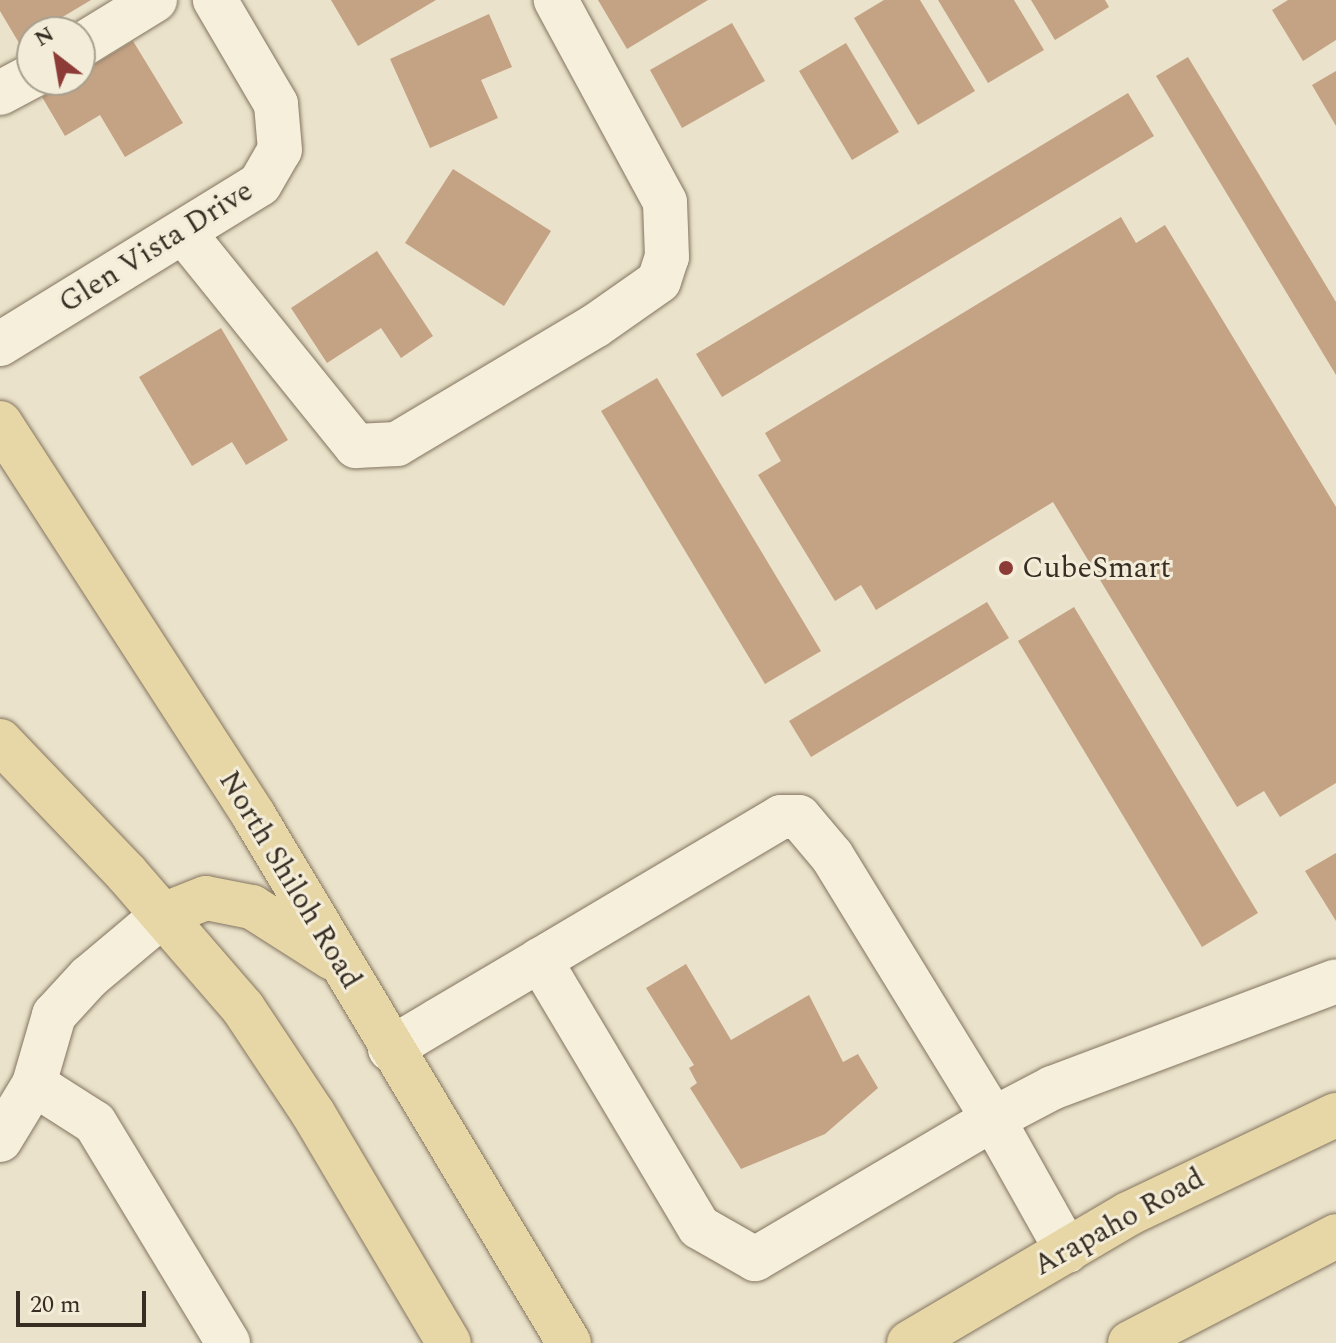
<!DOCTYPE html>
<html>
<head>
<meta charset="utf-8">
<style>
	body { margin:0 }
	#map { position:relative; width:1336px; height:1343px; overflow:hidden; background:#eae2ca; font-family:Spectral,serif }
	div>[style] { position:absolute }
	.building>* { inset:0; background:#c4a284 }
	.roads { filter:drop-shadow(0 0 2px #847560) drop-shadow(0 0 2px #847560) }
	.minor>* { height:44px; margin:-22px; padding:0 22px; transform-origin:22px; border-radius:22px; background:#f5efdc }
	.major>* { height:44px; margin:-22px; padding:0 22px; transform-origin:22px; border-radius:22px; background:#e8d7a6 }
	.dots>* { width:22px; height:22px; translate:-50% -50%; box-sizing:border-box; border:4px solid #f2ecd8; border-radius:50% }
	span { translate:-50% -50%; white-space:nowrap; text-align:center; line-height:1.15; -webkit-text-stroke:6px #f2ecd8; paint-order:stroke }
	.street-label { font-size:30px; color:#372d22 }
	.poi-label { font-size:30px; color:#372d22 }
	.left { translate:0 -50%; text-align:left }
	.north { position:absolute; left:16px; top:16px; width:80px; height:80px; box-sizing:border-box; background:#f2ecd8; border:2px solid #a7a08f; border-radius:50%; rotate:329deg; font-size:22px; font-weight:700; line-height:32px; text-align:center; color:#372d22 }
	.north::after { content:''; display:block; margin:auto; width:28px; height:36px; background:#8d3b37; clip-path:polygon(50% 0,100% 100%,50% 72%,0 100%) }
	.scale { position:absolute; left:16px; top:1291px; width:130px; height:36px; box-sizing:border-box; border:4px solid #372d22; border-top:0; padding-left:10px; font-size:24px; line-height:28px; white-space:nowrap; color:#372d22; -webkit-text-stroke:6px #f2ecd8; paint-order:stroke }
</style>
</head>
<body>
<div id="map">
	<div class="building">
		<i style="clip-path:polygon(0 0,91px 0,19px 43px,0 11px)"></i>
		<i style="clip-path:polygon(331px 0,436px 0,358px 46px)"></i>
		<i style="clip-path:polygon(598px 0,708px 0,627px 49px)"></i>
		<i style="clip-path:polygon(884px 0,920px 0,975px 91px,918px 125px,854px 18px)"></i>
		<i style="clip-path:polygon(938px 0,1014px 0,1044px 50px,988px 83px)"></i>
		<i style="clip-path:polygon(1031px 0,1105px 0,1109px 7px,1055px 40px)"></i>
		<i style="clip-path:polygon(1288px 0,1336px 0,1336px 40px,1303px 61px,1272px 10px)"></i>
		<i style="clip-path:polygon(489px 14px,512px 67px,481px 80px,498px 118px,430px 148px,390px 59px)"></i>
		<i style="clip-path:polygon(732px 23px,765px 81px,682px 128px,650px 70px)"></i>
		<i style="clip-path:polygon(133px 41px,183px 123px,125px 157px,100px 115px,65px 136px,42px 97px,69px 80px,80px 80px,80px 73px)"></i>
		<i style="clip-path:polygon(846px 43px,899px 132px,852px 160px,799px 71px)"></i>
		<i style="clip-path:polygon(1188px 57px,1336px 302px,1336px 375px,1156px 76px)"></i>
		<i style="clip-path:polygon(1336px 71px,1336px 126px,1312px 85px)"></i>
		<i style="clip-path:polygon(1128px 93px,1154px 136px,722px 397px,696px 354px)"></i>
		<i style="clip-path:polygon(453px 169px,551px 231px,504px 306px,405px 243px)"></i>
		<i style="clip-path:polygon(1121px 217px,1136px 243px,1165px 225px,1336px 507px,1336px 783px,1280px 817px,1264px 791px,1237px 807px,1053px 502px,876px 610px,861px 585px,835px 601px,758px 475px,781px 461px,765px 433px)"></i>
		<i style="clip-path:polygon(377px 251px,433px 336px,401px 358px,381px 328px,327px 363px,291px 308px)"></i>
		<i style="clip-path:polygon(221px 328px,288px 440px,246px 465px,232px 442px,192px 466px,139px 377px)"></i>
		<i style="clip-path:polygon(657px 378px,821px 651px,765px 684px,601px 411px)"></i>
		<i style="clip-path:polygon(987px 602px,1009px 638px,811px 757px,789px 721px)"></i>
		<i style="clip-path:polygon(1074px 607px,1258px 913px,1202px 947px,1018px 641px)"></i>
		<i style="clip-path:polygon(1336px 853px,1336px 921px,1305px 871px)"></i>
		<i style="clip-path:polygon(686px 964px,731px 1040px,809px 995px,843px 1062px,858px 1054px,878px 1088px,825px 1134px,741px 1169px,690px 1088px,697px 1083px,689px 1068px,694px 1065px,646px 988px)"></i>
	</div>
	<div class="roads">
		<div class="minor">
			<i style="left:80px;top:46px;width:88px;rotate:-31.5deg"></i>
			<i style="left:0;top:93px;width:36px;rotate:-28deg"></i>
			<i style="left:184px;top:233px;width:274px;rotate:51.1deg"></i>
			<i style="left:356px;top:446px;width:41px;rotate:-2.8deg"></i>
			<i style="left:397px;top:444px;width:230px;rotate:-30.8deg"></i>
			<i style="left:595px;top:326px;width:78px;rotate:-35.1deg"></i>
			<i style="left:659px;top:281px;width:25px;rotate:-72deg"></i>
			<i style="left:667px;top:257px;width:55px;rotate:-92.1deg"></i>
			<i style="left:665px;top:202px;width:230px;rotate:-118.4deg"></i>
			<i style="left:0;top:344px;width:305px;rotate:-31.6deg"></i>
			<i style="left:260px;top:184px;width:39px;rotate:-60deg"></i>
			<i style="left:280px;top:150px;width:46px;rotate:-95deg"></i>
			<i style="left:276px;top:104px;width:121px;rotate:-120.4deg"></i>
			<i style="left:390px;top:1049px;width:55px;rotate:-30.8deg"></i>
			<i style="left:437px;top:1021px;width:120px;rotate:-30.6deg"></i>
			<i style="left:540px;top:960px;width:280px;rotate:-30.7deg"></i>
			<i style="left:781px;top:817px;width:18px"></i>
			<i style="left:799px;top:817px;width:51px;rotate:49.8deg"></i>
			<i style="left:832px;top:856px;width:308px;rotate:58.5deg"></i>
			<i style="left:993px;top:1119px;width:276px;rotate:149.5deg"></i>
			<i style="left:755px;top:1259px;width:64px;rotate:-150.3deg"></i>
			<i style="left:699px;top:1227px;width:311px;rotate:-120.8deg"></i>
			<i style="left:34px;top:1084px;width:72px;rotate:32.6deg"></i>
			<i style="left:95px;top:1123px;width:257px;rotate:58.8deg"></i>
			<i style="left:0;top:1140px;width:66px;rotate:-58.7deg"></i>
			<i style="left:34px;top:1084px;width:72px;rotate:-73.8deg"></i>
			<i style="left:54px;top:1015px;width:52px;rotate:-47.4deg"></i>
			<i style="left:89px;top:977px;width:97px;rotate:-40deg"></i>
			<i style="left:1067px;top:1251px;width:151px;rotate:-119.3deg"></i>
			<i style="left:993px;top:1119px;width:67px;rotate:-27.7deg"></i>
			<i style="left:1052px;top:1088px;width:303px;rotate:-20.6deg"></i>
		</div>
		<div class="major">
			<i style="left:0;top:423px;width:468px;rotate:57.1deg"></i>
			<i style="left:254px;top:816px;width:614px;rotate:59.13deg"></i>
			<i style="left:0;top:741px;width:184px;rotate:46.3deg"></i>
			<i style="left:127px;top:874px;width:177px;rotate:49.1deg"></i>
			<i style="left:243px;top:1008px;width:128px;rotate:56.4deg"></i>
			<i style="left:314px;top:1115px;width:265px;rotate:59.4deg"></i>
			<i style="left:163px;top:915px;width:46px;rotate:-21.6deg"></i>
			<i style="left:206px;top:898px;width:47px;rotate:11.1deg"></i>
			<i style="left:252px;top:907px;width:95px;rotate:32.5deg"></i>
			<i style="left:909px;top:1343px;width:254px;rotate:-30.5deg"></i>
			<i style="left:1128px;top:1214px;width:230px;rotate:-25.5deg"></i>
			<i style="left:1130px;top:1343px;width:232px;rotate:-27.4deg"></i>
		</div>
	</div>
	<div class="dots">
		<i style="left:1006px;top:568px;background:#8d3b37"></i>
	</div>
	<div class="street-label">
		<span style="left:156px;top:247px;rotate:-32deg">Glen Vista Drive</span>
		<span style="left:290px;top:880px;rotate:59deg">North Shiloh Road</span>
		<span style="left:1119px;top:1222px;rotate:-29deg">Arapaho Road</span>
	</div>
	<div class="poi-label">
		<span class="left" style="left:1022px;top:568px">CubeSmart</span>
	</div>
	<div class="north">N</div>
	<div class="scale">20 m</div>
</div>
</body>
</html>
